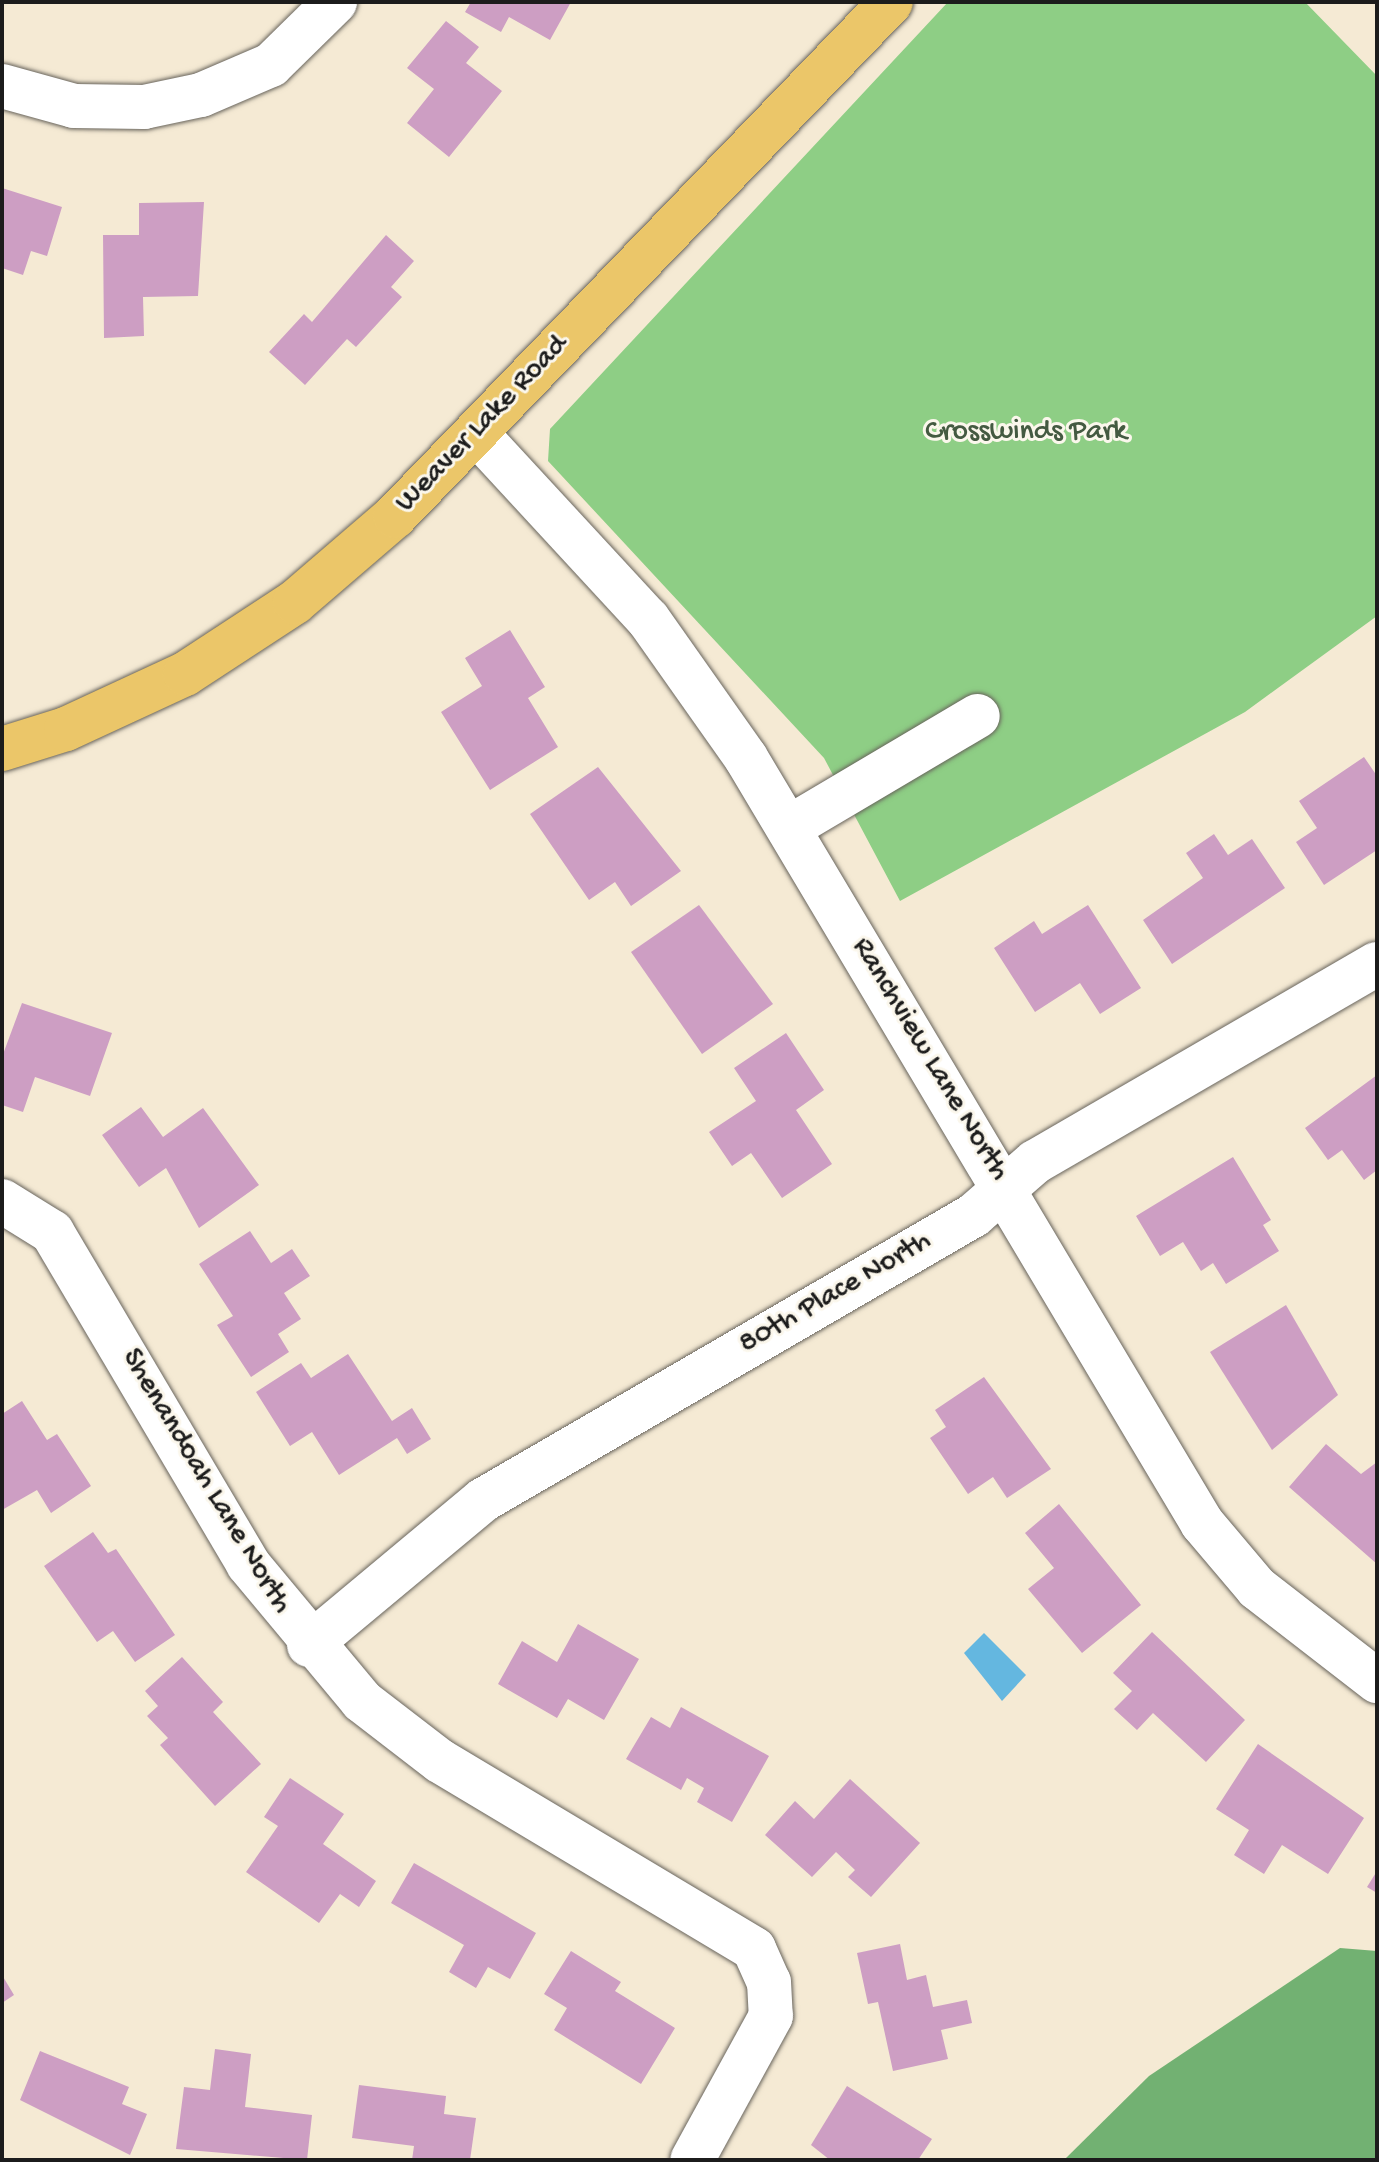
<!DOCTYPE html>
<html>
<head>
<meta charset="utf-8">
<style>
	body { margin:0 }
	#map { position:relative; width:1379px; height:2162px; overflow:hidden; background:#f5ead4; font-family:"Gochi Hand",sans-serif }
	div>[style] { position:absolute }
	.green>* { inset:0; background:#8ece85 }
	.forest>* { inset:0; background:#72b172 }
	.water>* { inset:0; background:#64b7e0 }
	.building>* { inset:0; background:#cd9ec3 }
	.roads { filter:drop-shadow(0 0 2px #68645c) drop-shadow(0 0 2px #68645c) }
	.minor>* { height:44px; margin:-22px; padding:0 22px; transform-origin:22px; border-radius:22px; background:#fff }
	.major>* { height:44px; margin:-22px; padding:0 22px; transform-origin:22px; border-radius:22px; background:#ebc669 }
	span { translate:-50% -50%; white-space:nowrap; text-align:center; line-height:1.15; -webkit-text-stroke:6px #fbf7ec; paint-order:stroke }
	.street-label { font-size:30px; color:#1c1c1c }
	.park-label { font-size:30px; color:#445a41 }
	.frame { position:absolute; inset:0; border:4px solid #1c1c1c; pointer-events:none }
</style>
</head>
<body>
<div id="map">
	<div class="green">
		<i style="clip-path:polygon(948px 2px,1305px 2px,1377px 76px,1377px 616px,1245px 712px,900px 901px,824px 758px,548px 461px,550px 429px)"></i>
	</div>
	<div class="forest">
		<i style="clip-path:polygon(1340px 1948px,1377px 1951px,1377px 2160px,1064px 2160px,1149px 2076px)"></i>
	</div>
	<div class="water">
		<i style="clip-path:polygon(984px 1633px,1026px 1675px,1002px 1701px,964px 1653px)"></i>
	</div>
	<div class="building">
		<i style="clip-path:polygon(471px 2px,571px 2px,550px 40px,509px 17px,501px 32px,465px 12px)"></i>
		<i style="clip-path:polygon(446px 21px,479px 47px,466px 63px,502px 91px,449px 157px,407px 123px,434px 89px,407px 68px)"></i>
		<i style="clip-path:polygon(2px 188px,62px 207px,47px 256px,31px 251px,23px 275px,2px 268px)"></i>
		<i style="clip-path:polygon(204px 202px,198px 296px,143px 297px,144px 336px,104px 338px,103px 235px,139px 235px,139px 203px)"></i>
		<i style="clip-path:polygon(386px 235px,414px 261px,391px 287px,402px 297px,356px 347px,347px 339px,305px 385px,269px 352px,304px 314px,312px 322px)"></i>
		<i style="clip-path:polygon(510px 630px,545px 687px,528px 698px,558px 747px,490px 790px,441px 712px,482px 686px,465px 658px)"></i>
		<i style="clip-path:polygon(1364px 757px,1377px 776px,1377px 850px,1324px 885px,1296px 842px,1317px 828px,1299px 801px)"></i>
		<i style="clip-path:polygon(598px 767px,681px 871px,631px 906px,615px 882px,589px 900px,530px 814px)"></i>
		<i style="clip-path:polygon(1214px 834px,1228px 855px,1252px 839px,1285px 888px,1172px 964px,1143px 920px,1203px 878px,1186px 853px)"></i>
		<i style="clip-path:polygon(699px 905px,773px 1004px,702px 1054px,631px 952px)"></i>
		<i style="clip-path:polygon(1088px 905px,1141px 988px,1100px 1014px,1080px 983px,1035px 1012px,994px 948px,1034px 921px,1042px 934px)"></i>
		<i style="clip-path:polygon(22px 1003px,112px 1033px,90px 1096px,35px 1077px,23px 1112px,2px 1105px,2px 1057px)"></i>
		<i style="clip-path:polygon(786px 1033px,824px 1090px,796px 1110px,832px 1164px,782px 1198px,751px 1153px,732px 1166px,709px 1132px,756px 1101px,734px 1068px)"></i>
		<i style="clip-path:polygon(1377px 1075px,1377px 1170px,1364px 1180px,1342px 1150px,1328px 1160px,1305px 1128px)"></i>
		<i style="clip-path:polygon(141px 1107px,163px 1137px,203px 1108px,259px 1185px,199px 1228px,166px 1168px,139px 1187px,102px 1135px)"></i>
		<i style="clip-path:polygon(1233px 1157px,1271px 1220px,1263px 1225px,1279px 1251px,1226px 1284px,1213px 1263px,1201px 1271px,1183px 1242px,1160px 1256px,1136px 1216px)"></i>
		<i style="clip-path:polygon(250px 1231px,271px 1263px,292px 1249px,310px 1276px,284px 1293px,301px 1319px,278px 1334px,289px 1352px,251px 1377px,217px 1325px,233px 1316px,199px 1264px)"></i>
		<i style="clip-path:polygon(1286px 1305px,1338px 1395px,1272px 1450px,1210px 1352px)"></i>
		<i style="clip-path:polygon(348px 1354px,392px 1421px,412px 1408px,431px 1439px,407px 1454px,397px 1438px,339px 1475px,312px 1432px,290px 1446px,256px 1392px,301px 1363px,311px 1378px)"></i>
		<i style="clip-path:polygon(984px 1377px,1051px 1469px,1007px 1498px,993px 1477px,968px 1494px,930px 1438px,946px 1427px,935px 1410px)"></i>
		<i style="clip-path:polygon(22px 1401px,47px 1440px,57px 1434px,91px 1486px,51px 1513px,37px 1490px,2px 1510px,2px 1414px)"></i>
		<i style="clip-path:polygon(1326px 1444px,1361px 1474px,1377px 1462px,1377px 1564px,1289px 1487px)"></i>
		<i style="clip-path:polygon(1059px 1504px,1141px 1605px,1082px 1653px,1028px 1589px,1054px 1568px,1025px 1533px)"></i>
		<i style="clip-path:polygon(93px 1532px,108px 1553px,116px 1549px,175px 1635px,135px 1662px,113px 1631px,97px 1642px,44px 1566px)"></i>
		<i style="clip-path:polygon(578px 1624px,639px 1659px,604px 1720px,568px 1699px,557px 1718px,498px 1684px,522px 1641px,557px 1662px)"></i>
		<i style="clip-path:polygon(1152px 1632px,1245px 1720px,1206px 1762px,1153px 1713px,1137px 1730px,1114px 1709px,1132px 1691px,1113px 1673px)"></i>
		<i style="clip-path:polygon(182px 1657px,223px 1702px,213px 1712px,261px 1764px,215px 1806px,160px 1745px,168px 1738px,147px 1716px,158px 1706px,145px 1691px)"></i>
		<i style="clip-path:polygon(681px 1707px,769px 1756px,732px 1822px,697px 1802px,704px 1788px,687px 1778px,681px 1790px,626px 1759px,651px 1717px,670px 1728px)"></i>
		<i style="clip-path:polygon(1258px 1744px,1364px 1818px,1328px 1874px,1282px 1845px,1264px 1874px,1234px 1855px,1249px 1830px,1216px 1809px)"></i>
		<i style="clip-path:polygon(290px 1778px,344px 1814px,323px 1844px,376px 1881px,359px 1907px,340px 1894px,319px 1923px,246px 1872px,278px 1826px,264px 1817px)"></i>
		<i style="clip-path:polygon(850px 1779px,920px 1843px,871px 1897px,848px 1877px,855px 1870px,836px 1852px,812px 1877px,765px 1835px,795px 1801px,814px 1819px)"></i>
		<i style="clip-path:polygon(414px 1863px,536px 1933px,510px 1979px,488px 1967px,476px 1988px,449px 1972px,464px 1945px,391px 1903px)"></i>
		<i style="clip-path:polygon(1377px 1871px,1377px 1893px,1367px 1887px)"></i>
		<i style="clip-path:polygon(900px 1944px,907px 1980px,926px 1975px,933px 2007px,967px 2000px,972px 2023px,941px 2030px,948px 2059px,893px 2071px,878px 2002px,868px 2004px,857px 1953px)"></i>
		<i style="clip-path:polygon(571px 1951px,621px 1982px,615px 1991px,675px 2028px,641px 2084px,554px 2030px,567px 2008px,544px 1994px)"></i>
		<i style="clip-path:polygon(2px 1975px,14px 1995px,2px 2003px)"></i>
		<i style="clip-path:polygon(215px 2049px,251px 2054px,245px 2107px,312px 2115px,307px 2160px,176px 2149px,184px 2087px,210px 2090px)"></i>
		<i style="clip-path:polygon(40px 2051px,129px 2087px,122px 2104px,147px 2114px,130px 2155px,20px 2100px)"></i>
		<i style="clip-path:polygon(359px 2085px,446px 2096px,444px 2114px,476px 2118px,470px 2160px,412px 2160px,414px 2146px,352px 2138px)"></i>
		<i style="clip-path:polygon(847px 2086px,932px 2139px,918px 2160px,830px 2160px,811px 2145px)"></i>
	</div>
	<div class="roads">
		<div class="minor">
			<i style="left:2px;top:86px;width:75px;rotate:15.5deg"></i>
			<i style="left:74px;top:106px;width:70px;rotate:0.8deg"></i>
			<i style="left:144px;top:107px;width:58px;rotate:-11.9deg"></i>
			<i style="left:201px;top:95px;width:76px;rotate:-23.2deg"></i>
			<i style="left:271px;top:65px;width:90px;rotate:-44.5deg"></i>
			<i style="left:477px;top:434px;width:252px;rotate:47.3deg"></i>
			<i style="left:648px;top:619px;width:170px;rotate:54.8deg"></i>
			<i style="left:746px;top:758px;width:891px;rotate:59.2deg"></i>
			<i style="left:1202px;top:1523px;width:85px;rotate:49.8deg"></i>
			<i style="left:1257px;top:1588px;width:152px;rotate:37.8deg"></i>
			<i style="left:790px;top:827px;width:218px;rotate:-30.6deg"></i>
			<i style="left:2px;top:1201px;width:59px;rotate:31.8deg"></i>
			<i style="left:52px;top:1232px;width:386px;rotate:59.4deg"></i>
			<i style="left:248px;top:1564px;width:178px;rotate:50.2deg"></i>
			<i style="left:362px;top:1701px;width:98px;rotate:37.6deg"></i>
			<i style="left:440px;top:1761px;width:366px;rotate:30.9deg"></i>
			<i style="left:754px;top:1949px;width:36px;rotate:66deg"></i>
			<i style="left:769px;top:1982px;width:34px;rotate:87deg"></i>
			<i style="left:771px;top:2016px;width:164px;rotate:118.7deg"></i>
			<i style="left:309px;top:1645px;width:226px;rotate:-39.8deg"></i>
			<i style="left:483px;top:1500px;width:568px;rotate:-30.13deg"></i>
			<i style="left:974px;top:1215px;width:81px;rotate:-41deg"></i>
			<i style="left:1035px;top:1162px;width:395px;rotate:-30.1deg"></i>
		</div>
		<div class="major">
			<i style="left:2px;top:749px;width:67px;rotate:-17.4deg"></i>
			<i style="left:66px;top:729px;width:131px;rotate:-24.8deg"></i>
			<i style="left:185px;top:674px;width:131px;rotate:-33.2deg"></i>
			<i style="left:295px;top:602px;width:132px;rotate:-40.7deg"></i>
			<i style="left:395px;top:516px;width:714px;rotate:-46.02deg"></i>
		</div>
	</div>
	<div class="street-label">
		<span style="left:483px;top:425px;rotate:-46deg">Weaver Lake Road</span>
		<span style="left:929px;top:1060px;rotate:59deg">Ranchview Lane North</span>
		<span style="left:836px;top:1294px;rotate:-30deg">80th Place North</span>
		<span style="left:205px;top:1482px;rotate:59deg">Shenandoah Lane North</span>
	</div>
	<div class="park-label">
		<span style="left:1026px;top:433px">Crosswinds Park</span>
	</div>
	<div class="frame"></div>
</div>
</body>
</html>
